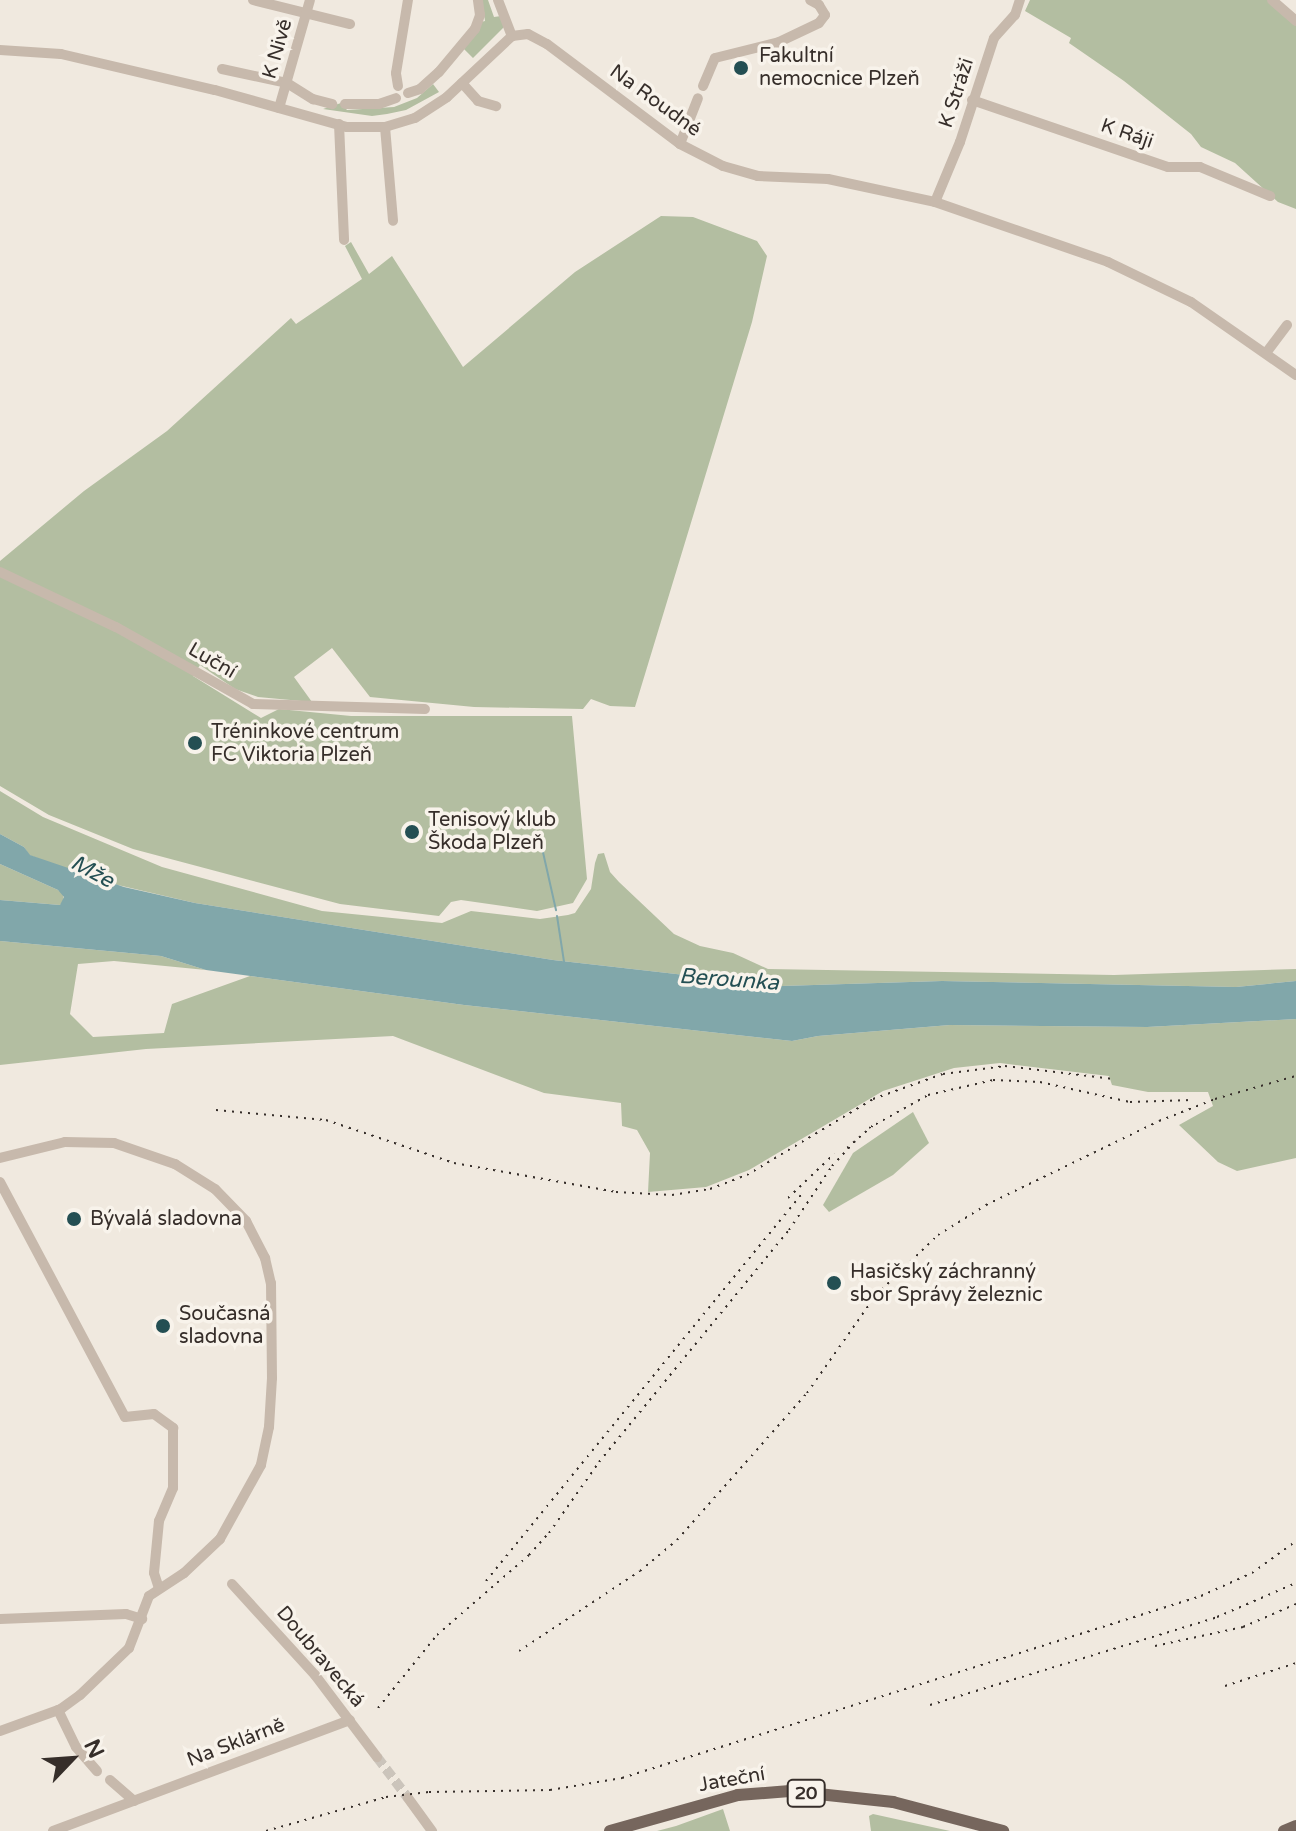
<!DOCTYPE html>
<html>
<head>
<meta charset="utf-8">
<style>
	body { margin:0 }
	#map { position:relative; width:1296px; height:1831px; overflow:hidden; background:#f0e9df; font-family:"Varela Round",sans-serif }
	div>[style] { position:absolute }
	.green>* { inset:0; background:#b3bea1 }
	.water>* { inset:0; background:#81a7aa }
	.stream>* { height:2px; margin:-1px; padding:0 1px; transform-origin:1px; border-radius:1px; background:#81a7aa }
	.minor-tunnel>* { height:10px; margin-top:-5px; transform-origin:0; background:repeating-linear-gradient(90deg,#cbc4bb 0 10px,transparent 0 15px) }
	.minor>* { height:10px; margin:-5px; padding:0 5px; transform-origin:5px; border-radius:5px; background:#c7b9ac }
	.major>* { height:12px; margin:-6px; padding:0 6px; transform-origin:6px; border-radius:6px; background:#76665d }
	.rail>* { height:2px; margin-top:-1px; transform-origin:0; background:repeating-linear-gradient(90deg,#362e2a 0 2px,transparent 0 8px) }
	.dots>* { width:22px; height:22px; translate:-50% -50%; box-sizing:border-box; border:4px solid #f8f3eb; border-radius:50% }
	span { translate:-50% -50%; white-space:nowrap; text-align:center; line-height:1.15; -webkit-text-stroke:7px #f8f3eb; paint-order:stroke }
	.shield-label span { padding:2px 6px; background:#f8f3eb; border:2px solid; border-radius:6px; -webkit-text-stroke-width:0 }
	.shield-label { font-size:18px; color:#362e2a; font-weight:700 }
	.street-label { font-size:20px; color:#362e2a }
	.poi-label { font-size:20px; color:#362e2a }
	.left { translate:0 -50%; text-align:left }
	.water-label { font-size:22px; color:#244f53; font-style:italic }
	.north { position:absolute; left:32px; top:1719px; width:80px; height:80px; -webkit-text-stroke:6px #f8f3eb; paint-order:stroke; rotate:65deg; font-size:22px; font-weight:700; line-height:32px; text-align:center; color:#362e2a }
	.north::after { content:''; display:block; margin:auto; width:28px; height:36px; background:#362e2a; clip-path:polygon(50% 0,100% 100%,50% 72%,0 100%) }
</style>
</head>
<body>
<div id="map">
	<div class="green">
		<i style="clip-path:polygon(482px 0,488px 0,494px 17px,501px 16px,505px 26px,473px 58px,463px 48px,481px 22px,485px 21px)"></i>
		<i style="clip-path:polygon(1030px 0,1268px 0,1296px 24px,1296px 209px,1278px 202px,1235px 163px,1201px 147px,1191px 134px,1124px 81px,1069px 43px,1071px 38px,1025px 11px)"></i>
		<i style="clip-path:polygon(433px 84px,439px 92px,406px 110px,387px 114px,372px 116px,323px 109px,341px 103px,347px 110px,394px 107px,417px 98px)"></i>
		<i style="clip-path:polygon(661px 216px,693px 217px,757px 241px,767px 256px,752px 322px,635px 707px,610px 706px,591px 699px,583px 709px,474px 707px,370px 697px,332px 648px,294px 677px,312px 702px,258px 697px,235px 689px,200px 665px,193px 676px,261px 718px,279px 709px,351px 716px,572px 716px,587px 879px,573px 903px,537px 911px,461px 900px,451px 902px,439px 916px,340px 904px,133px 849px,49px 815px,0 786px,0 561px,84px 491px,167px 431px,291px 318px,296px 324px,362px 279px,345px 246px,351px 242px,369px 274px,392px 256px,463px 367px,575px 272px)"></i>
		<i style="clip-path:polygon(0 791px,43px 817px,162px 867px,322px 911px,442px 923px,471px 911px,540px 919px,568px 915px,575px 913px,591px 889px,595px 863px,598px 854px,604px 853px,610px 872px,619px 882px,674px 934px,700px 946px,733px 953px,768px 969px,1114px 975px,1296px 969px,1296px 981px,1236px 987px,942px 981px,782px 986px,553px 960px,195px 903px,92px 879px,29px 855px,24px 847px,0 834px)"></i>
		<i style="clip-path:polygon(0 864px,58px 890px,63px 893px,64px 902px,60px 905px,0 900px)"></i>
		<i style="clip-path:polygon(0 941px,161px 956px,206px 970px,114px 961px,78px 964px,70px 1014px,93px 1037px,164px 1033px,172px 1004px,250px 976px,464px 1005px,792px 1041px,818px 1036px,950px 1025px,1147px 1027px,1296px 1019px,1296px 1158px,1237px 1171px,1218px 1162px,1179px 1125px,1213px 1106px,1208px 1092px,1148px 1092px,1112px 1085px,1109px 1076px,1000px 1063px,954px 1068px,883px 1091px,749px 1170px,706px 1187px,648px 1192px,650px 1153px,637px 1130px,622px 1126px,621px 1103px,544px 1093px,393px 1036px,146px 1049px,0 1065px)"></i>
		<i style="clip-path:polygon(913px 1112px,929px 1143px,893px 1175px,829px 1212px,823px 1205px,853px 1153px)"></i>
		<i style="clip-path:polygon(723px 1809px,730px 1831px,657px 1831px,676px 1826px)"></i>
		<i style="clip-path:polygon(873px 1814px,950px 1831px,871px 1831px,869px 1816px)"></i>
	</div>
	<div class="water">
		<i style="clip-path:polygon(0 834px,24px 847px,30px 855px,124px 887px,195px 903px,553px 960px,782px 986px,942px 981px,1236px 987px,1296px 981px,1296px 1019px,1147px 1027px,950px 1025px,818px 1036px,792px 1041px,464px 1005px,206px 970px,161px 956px,0 941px,0 900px,60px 905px,64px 897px,58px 890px,0 864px)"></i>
	</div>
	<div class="stream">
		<i style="left:540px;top:839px;width:73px;rotate:77.3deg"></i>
		<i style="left:557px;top:916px;width:47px;rotate:81.3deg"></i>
	</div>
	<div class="minor-tunnel">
		<i style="left:377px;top:1757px;width:51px;rotate:52.9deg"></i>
	</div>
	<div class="minor">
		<i style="left:253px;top:0;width:100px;rotate:13.9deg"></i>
		<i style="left:498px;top:0;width:39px;rotate:69deg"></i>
		<i style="left:1272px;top:0;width:32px;rotate:41deg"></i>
		<i style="left:0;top:50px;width:61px;rotate:3.8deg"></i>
		<i style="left:61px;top:54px;width:158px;rotate:13.2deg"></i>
		<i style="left:215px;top:90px;width:137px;rotate:15.7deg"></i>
		<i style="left:347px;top:127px;width:38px"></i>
		<i style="left:385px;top:127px;width:31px;rotate:-17deg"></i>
		<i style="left:415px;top:118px;width:38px;rotate:-33deg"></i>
		<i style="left:447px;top:97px;width:89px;rotate:-43.2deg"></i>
		<i style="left:512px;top:36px;width:16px;rotate:-7deg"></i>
		<i style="left:528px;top:34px;width:21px;rotate:28deg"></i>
		<i style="left:547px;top:44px;width:166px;rotate:36.9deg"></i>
		<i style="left:680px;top:144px;width:48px;rotate:27.1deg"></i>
		<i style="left:723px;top:166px;width:36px;rotate:16deg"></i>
		<i style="left:758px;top:176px;width:70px;rotate:2.5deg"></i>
		<i style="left:828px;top:179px;width:109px;rotate:12.1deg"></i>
		<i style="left:935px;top:202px;width:183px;rotate:19.1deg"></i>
		<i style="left:1108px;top:262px;width:92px;rotate:25.7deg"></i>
		<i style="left:1191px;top:302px;width:128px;rotate:34.8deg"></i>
		<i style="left:222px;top:69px;width:66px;rotate:12.2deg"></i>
		<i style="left:287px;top:83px;width:31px;rotate:32deg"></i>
		<i style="left:313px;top:99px;width:20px;rotate:15deg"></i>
		<i style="left:462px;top:83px;width:24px;rotate:48deg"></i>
		<i style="left:478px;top:101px;width:19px;rotate:16deg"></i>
		<i style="left:398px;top:86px;width:13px;rotate:-99deg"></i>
		<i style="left:396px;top:73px;width:74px;rotate:-80.7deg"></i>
		<i style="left:703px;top:86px;width:30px;rotate:-67deg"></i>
		<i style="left:715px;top:58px;width:66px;rotate:-14deg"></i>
		<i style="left:779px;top:42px;width:44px;rotate:-25.4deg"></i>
		<i style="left:819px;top:23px;width:10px;rotate:-53deg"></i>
		<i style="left:825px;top:15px;width:12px;rotate:-121deg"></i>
		<i style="left:819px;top:5px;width:10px;rotate:-151deg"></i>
		<i style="left:408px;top:93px;width:13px;rotate:-18deg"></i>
		<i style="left:420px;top:89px;width:25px;rotate:-42deg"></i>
		<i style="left:439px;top:72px;width:56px;rotate:-50.1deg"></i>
		<i style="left:475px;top:29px;width:15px;rotate:-70deg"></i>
		<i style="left:480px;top:15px;width:15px;rotate:-98deg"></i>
		<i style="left:972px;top:100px;width:207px;rotate:18.9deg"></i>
		<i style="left:1168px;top:167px;width:32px"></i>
		<i style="left:1200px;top:167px;width:76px;rotate:22.5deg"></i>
		<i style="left:345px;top:104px;width:34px"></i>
		<i style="left:379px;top:104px;width:18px;rotate:-19deg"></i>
		<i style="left:279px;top:108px;width:112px;rotate:-74deg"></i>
		<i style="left:339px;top:124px;width:116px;rotate:87.5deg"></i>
		<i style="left:385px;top:127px;width:94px;rotate:85.1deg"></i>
		<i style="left:680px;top:144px;width:49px;rotate:-68.6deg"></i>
		<i style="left:935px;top:202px;width:65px;rotate:-67.4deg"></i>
		<i style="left:960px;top:142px;width:109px;rotate:-71.9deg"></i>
		<i style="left:994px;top:38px;width:31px;rotate:-48deg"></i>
		<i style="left:1015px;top:15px;width:16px;rotate:-72deg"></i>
		<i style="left:1266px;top:353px;width:35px;rotate:-53deg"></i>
		<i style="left:0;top:572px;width:128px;rotate:25.4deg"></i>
		<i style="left:116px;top:627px;width:157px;rotate:29.3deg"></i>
		<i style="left:253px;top:704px;width:172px;rotate:1.7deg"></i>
		<i style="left:0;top:1158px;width:67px;rotate:-13.8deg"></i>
		<i style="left:65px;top:1142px;width:49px;rotate:1.2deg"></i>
		<i style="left:114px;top:1143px;width:65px;rotate:19deg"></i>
		<i style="left:175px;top:1164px;width:47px;rotate:32deg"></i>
		<i style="left:215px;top:1189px;width:45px;rotate:45.9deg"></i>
		<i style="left:246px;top:1221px;width:42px;rotate:62.8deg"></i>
		<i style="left:265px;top:1258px;width:26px;rotate:77deg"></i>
		<i style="left:271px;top:1283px;width:95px;rotate:89.4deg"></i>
		<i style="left:272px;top:1378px;width:49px;rotate:93.5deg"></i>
		<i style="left:269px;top:1427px;width:39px;rotate:102deg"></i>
		<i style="left:261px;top:1465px;width:85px;rotate:119deg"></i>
		<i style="left:220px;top:1539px;width:50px;rotate:136.6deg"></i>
		<i style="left:184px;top:1573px;width:42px;rotate:146.7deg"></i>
		<i style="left:149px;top:1596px;width:56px;rotate:111deg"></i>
		<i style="left:129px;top:1648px;width:68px;rotate:136.2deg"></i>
		<i style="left:80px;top:1695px;width:24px;rotate:144deg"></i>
		<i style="left:61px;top:1709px;width:65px;rotate:160.2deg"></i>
		<i style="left:0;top:1182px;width:266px;rotate:62deg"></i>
		<i style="left:125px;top:1417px;width:29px;rotate:-6deg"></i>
		<i style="left:154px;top:1414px;width:24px;rotate:36deg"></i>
		<i style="left:173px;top:1428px;width:60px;rotate:90deg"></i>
		<i style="left:173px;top:1488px;width:36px;rotate:113deg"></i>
		<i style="left:159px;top:1521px;width:52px;rotate:95.5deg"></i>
		<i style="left:154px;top:1573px;width:16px;rotate:72deg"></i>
		<i style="left:232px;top:1584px;width:123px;rotate:47.6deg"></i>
		<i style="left:315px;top:1675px;width:103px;rotate:52.9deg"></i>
		<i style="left:0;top:1619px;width:126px;rotate:-2.3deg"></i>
		<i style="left:126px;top:1614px;width:17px;rotate:17deg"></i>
		<i style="left:58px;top:1710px;width:41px;rotate:64.1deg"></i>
		<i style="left:76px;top:1747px;width:32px;rotate:49deg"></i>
		<i style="left:110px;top:1780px;width:32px;rotate:41deg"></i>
		<i style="left:408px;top:1798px;width:41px;rotate:54deg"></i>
		<i style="left:53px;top:1831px;width:317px;rotate:-20.5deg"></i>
	</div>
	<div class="major">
		<i style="left:610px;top:1831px;width:133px;rotate:-15.7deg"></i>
		<i style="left:738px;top:1795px;width:52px;rotate:-4.4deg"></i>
		<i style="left:790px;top:1791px;width:104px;rotate:6.1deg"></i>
		<i style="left:893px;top:1802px;width:114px;rotate:14.8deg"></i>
		<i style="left:1284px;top:1831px;width:13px;rotate:-23deg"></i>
	</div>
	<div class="rail">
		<i style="left:216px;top:1110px;width:110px;rotate:5.2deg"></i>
		<i style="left:326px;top:1120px;width:135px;rotate:18.6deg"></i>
		<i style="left:454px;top:1163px;width:165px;rotate:10.1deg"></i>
		<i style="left:616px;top:1192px;width:56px;rotate:3.1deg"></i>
		<i style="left:672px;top:1195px;width:38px;rotate:-9deg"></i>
		<i style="left:710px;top:1189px;width:40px;rotate:-21deg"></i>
		<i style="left:747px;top:1175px;width:147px;rotate:-31.1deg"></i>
		<i style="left:873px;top:1099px;width:74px;rotate:-19.7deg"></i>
		<i style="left:943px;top:1074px;width:63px;rotate:-7.4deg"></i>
		<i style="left:1005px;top:1066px;width:109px;rotate:6.9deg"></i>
		<i style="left:869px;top:1128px;width:68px;rotate:-29.2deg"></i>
		<i style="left:928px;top:1095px;width:67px;rotate:-13deg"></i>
		<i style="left:993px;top:1080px;width:47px;rotate:2.4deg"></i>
		<i style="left:1040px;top:1082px;width:92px;rotate:12.5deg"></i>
		<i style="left:1130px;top:1102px;width:62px;rotate:-1.8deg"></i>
		<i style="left:847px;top:1148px;width:40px;rotate:-41deg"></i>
		<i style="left:788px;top:1198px;width:64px;rotate:-43.7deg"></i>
		<i style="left:486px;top:1581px;width:500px;rotate:-50.8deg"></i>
		<i style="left:1155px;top:1646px;width:90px;rotate:-12.2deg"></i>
		<i style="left:1243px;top:1627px;width:58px;rotate:-23.5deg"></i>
		<i style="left:519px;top:1651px;width:145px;rotate:-33.5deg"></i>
		<i style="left:640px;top:1571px;width:48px;rotate:-40deg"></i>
		<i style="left:677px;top:1540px;width:196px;rotate:-48.5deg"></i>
		<i style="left:807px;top:1393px;width:120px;rotate:-54.9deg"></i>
		<i style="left:876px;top:1295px;width:86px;rotate:-44.1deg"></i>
		<i style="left:938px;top:1235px;width:57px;rotate:-32deg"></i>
		<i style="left:986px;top:1205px;width:192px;rotate:-25.9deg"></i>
		<i style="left:1159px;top:1121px;width:60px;rotate:-21.4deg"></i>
		<i style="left:1215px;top:1099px;width:84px;rotate:-15.9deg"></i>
		<i style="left:1225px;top:1686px;width:75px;rotate:-17.9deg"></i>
		<i style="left:930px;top:1705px;width:300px;rotate:-17deg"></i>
		<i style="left:1217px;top:1617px;width:86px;rotate:-23.3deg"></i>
		<i style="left:378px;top:1708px;width:94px;rotate:-51.1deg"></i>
		<i style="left:437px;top:1635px;width:122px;rotate:-41deg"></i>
		<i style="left:529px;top:1555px;width:30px;rotate:-48deg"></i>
		<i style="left:549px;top:1533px;width:87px;rotate:-54.8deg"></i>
		<i style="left:599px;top:1462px;width:300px;rotate:-50.7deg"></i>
		<i style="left:789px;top:1230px;width:77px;rotate:-56.1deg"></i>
		<i style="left:832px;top:1166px;width:34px;rotate:-47deg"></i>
		<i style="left:266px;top:1831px;width:125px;rotate:-15.8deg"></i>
		<i style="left:386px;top:1797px;width:43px;rotate:-6.6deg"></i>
		<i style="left:429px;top:1792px;width:121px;rotate:-0.9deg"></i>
		<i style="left:550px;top:1790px;width:73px;rotate:-9.5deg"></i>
		<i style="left:622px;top:1778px;width:607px;rotate:-17.45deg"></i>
		<i style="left:1201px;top:1596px;width:56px;rotate:-24.3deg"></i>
		<i style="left:1252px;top:1573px;width:54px;rotate:-36deg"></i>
	</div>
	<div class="dots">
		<i style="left:741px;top:68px;background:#244f53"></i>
		<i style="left:195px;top:743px;background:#244f53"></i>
		<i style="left:412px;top:832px;background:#244f53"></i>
		<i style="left:74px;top:1219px;background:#244f53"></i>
		<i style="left:834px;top:1283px;background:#244f53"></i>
		<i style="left:163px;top:1326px;background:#244f53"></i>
	</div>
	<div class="shield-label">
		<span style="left:806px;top:1793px">20</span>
	</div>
	<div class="street-label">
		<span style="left:278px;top:49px;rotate:-74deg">K Nivě</span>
		<span style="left:957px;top:93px;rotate:-72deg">K Stráži</span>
		<span style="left:655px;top:101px;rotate:36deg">Na Roudné</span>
		<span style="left:1127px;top:134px;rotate:19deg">K Ráji</span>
		<span style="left:212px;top:661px;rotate:30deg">Luční</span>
		<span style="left:320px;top:1657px;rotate:50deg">Doubravecká</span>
		<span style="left:236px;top:1743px;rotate:-21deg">Na Sklárně</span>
		<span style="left:732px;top:1780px;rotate:-10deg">Jateční</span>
	</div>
	<div class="poi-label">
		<span class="left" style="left:759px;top:68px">Fakultní<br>nemocnice Plzeň</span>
		<span class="left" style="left:211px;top:744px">Tréninkové centrum<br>FC Viktoria Plzeň</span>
		<span class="left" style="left:428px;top:832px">Tenisový klub<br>Škoda Plzeň</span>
		<span class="left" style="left:90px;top:1219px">Bývalá sladovna</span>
		<span class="left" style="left:850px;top:1284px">Hasičský záchranný<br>sbor Správy železnic</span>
		<span class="left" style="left:179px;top:1326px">Současná<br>sladovna</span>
	</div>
	<div class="water-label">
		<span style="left:92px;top:872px;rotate:28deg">Mže</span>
		<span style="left:729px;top:980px;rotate:4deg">Berounka</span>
	</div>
	<div class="north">N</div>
</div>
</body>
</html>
